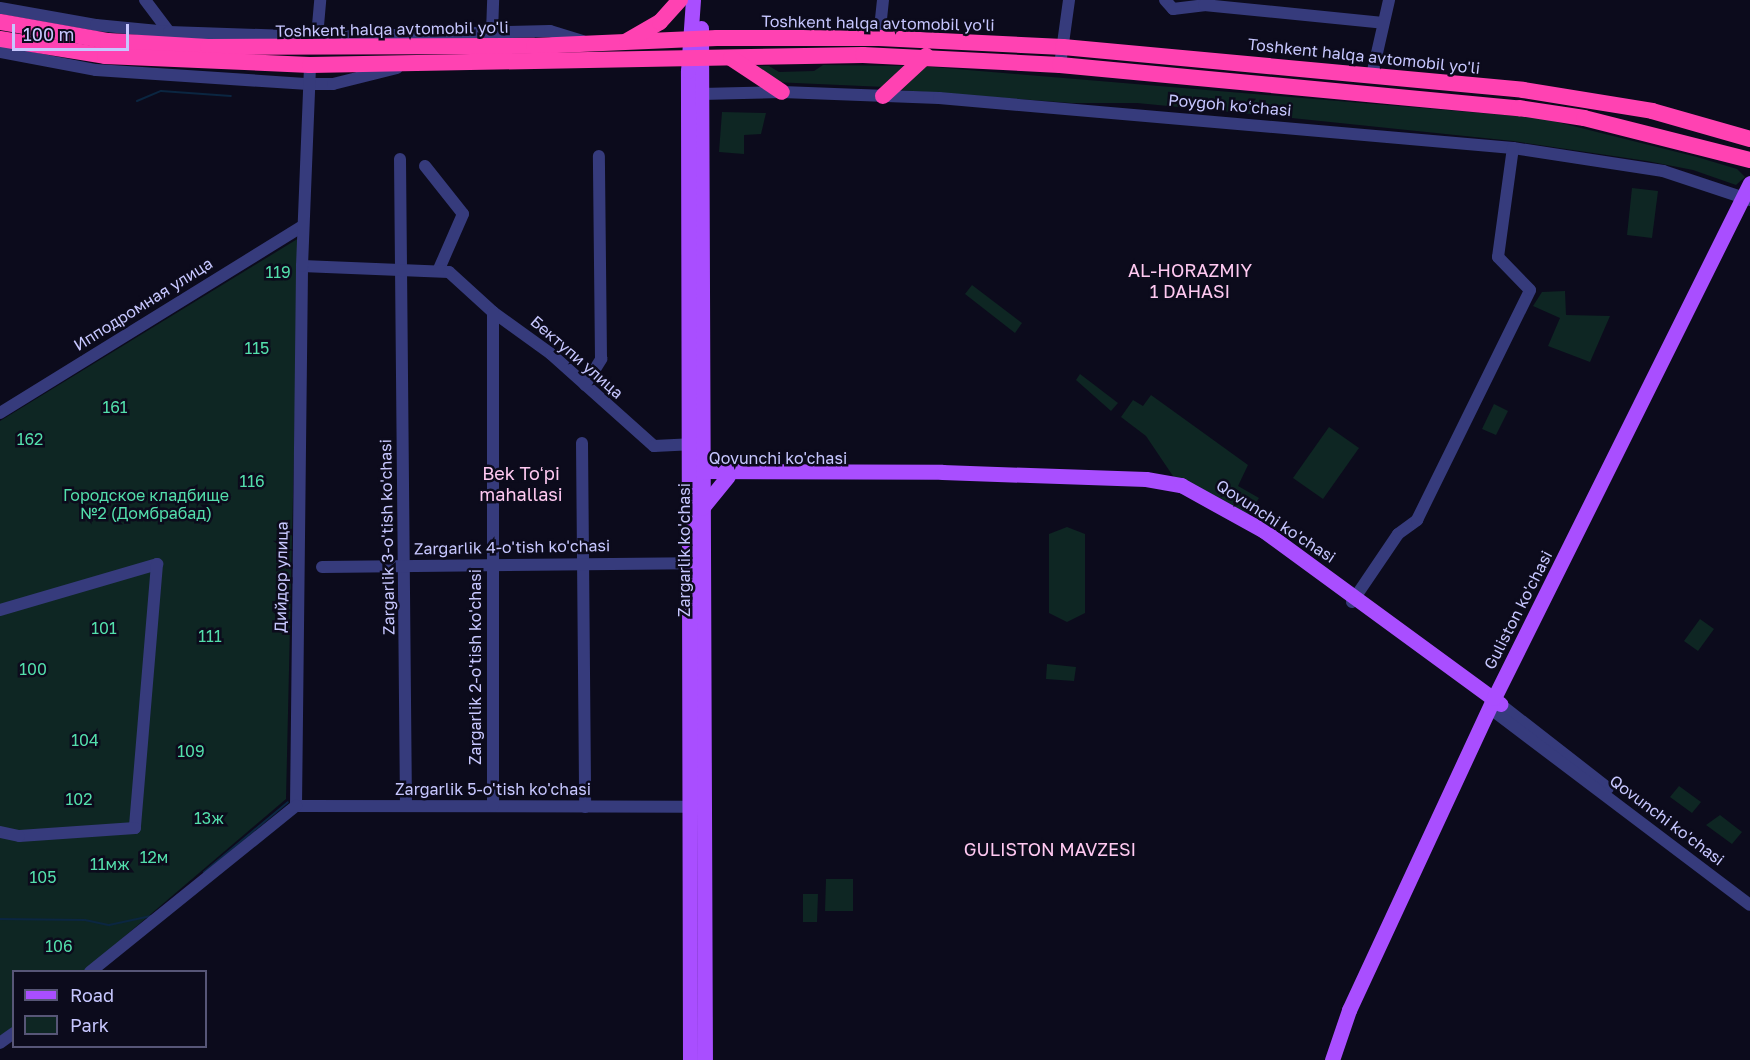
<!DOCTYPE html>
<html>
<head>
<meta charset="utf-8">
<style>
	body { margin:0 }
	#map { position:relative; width:1750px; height:1060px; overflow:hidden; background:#0c0b1c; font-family:"Golos Text",sans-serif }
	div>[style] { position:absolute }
	.green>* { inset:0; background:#0e2623 }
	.stream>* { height:2px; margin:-1px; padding:0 1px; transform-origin:1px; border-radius:1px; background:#0b2641 }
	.minor>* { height:12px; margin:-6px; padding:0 6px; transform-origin:6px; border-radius:6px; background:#363b7c }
	.major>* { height:15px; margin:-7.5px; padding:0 7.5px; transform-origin:7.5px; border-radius:7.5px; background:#a94eff }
	.highway>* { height:16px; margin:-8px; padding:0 8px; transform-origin:8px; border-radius:8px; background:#ff42b2 }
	span { translate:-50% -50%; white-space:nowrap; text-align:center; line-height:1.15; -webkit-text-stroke:5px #0c0b1c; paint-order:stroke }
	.street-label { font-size:16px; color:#c7c7ff }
	.park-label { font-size:16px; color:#53dfac }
	.neighbourhood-label { font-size:18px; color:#ffc9f1 }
	.legend { position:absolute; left:12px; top:970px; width:195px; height:78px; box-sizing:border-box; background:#0c0b1c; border:2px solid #575677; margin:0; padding:8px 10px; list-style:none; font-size:18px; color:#c7c7ff }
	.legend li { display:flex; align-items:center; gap:12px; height:30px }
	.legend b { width:30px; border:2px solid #575677 }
	.scale { position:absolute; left:12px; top:24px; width:117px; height:27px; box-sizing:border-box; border:3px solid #c7c7ff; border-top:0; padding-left:8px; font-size:18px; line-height:21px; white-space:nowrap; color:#c7c7ff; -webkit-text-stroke:4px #0c0b1c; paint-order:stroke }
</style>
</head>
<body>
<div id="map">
	<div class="green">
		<i style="clip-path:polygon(823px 65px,906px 66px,885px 87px,773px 82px,754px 66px,769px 66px,779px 72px,814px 71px)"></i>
		<i style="clip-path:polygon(921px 66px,1541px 118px,1697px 157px,1737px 169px,1745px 177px,1736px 185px,1693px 170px,1647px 161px,1513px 141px,1282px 117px,1137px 103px,1071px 103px,900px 90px)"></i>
		<i style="clip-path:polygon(722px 112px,766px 113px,761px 134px,744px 135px,744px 154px,719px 152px)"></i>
		<i style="clip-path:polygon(1632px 188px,1658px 191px,1652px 238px,1627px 235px)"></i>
		<i style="clip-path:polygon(299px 238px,286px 799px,84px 971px,14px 972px,13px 1028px,0 1038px,0 421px)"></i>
		<i style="clip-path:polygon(972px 285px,1022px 323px,1015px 333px,965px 294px)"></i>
		<i style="clip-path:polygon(1565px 291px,1566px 315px,1610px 316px,1590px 362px,1548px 346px,1560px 318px,1533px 306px,1542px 292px)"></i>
		<i style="clip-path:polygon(1080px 374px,1118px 403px,1111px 411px,1076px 380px)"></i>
		<i style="clip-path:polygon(1151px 395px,1248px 465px,1238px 486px,1259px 498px,1248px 515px,1175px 479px,1146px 436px,1121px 417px,1133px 400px,1143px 406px)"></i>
		<i style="clip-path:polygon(1494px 404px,1508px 411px,1496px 435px,1482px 429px)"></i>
		<i style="clip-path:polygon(1329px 427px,1359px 448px,1323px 499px,1293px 478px)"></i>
		<i style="clip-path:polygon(1067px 527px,1085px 534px,1085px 613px,1067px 622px,1049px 613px,1049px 534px)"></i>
		<i style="clip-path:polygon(1700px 619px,1714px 629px,1698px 651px,1684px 641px)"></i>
		<i style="clip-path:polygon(1047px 664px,1076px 667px,1074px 681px,1046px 679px)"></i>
		<i style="clip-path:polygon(1679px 786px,1701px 802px,1692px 813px,1670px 797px)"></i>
		<i style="clip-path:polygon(1720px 815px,1742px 832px,1732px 844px,1706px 825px)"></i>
		<i style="clip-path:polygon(826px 879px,853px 879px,853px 911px,825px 911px)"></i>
		<i style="clip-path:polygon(803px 894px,818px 894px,817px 922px,803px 922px)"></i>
	</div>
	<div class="stream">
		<i style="left:137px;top:101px;width:26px;rotate:-23deg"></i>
		<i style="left:161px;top:91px;width:70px;rotate:4.1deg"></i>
		<i style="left:204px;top:872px;width:109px;rotate:-39.8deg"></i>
		<i style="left:0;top:919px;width:85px;rotate:0.7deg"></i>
		<i style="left:85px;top:920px;width:25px;rotate:12deg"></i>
		<i style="left:109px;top:925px;width:43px;rotate:-12.1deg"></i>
	</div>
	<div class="minor">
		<i style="left:145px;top:0;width:40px;rotate:53deg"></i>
		<i style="left:1165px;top:0;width:12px;rotate:48deg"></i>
		<i style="left:1173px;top:9px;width:31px;rotate:-7deg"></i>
		<i style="left:1204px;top:5px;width:180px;rotate:5.7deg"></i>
		<i style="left:0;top:8px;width:97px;rotate:10deg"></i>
		<i style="left:96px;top:25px;width:73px;rotate:5.5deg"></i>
		<i style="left:169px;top:32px;width:148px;rotate:1.9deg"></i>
		<i style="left:317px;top:37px;width:233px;rotate:-1.5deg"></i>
		<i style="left:550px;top:31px;width:34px;rotate:17deg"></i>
		<i style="left:492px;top:33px;width:33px;rotate:-88deg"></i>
		<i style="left:317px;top:37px;width:37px;rotate:-85deg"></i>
		<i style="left:879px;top:38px;width:38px;rotate:-84deg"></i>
		<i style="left:0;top:52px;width:98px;rotate:10.6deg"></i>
		<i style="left:96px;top:70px;width:213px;rotate:3.8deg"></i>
		<i style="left:309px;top:84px;width:24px"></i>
		<i style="left:333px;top:84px;width:66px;rotate:-14deg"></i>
		<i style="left:1060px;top:65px;width:66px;rotate:-82.1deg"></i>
		<i style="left:1372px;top:75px;width:77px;rotate:-77.2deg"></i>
		<i style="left:701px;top:94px;width:81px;rotate:-1.4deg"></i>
		<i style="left:782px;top:92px;width:157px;rotate:2.2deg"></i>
		<i style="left:939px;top:98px;width:576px;rotate:4.98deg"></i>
		<i style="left:1513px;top:148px;width:152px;rotate:8.7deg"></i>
		<i style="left:1663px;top:171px;width:92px;rotate:18.4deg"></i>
		<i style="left:400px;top:159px;width:646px;rotate:89.47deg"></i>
		<i style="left:425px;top:166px;width:61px;rotate:51.6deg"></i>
		<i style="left:463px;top:214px;width:60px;rotate:113.6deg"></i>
		<i style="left:302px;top:266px;width:147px;rotate:2.3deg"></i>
		<i style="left:449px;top:272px;width:59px;rotate:42.3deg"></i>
		<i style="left:493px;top:312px;width:72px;rotate:35.9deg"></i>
		<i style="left:551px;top:354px;width:138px;rotate:41.8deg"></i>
		<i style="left:654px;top:446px;width:41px;rotate:-2.8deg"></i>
		<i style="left:585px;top:385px;width:31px;rotate:-58deg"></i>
		<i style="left:601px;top:359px;width:203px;rotate:-90.6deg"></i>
		<i style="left:0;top:413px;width:356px;rotate:-31.7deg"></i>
		<i style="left:582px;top:443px;width:364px;rotate:89.5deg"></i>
		<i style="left:322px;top:567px;width:367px;rotate:-0.6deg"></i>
		<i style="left:1352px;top:602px;width:82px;rotate:-55.9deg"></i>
		<i style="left:1398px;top:534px;width:24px;rotate:-36deg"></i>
		<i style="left:1417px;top:520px;width:256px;rotate:-63.8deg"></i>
		<i style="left:1530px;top:290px;width:46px;rotate:-134.1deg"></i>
		<i style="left:1498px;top:257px;width:110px;rotate:-82.2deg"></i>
		<i style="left:0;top:610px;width:164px;rotate:-16.3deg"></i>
		<i style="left:157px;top:564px;width:265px;rotate:94.8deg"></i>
		<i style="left:135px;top:828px;width:116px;rotate:176.1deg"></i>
		<i style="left:19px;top:836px;width:19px;rotate:-168deg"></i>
		<i style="left:1500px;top:704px;width:137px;rotate:37.9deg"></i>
		<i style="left:1496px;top:713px;width:318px;rotate:37.1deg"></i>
		<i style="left:296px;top:806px;width:540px;rotate:-89.36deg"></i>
		<i style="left:302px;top:266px;width:201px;rotate:-87.7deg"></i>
		<i style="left:296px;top:806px;width:393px;rotate:0.1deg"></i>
		<i style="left:493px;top:806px;width:494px;rotate:-90deg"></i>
		<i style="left:90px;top:972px;width:265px;rotate:-38.9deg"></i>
		<i style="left:0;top:1043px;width:17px;rotate:-36deg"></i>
	</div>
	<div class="major">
		<i style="left:701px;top:28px;width:1032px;rotate:89.78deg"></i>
		<i style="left:695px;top:471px;width:247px;rotate:0.2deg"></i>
		<i style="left:942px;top:472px;width:204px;rotate:2deg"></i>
		<i style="left:1146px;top:479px;width:36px;rotate:10deg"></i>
		<i style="left:1181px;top:485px;width:95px;rotate:29deg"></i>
		<i style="left:1264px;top:531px;width:293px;rotate:36.2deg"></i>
		<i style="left:702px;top:508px;width:41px;rotate:-50.9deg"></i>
		<i style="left:690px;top:1060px;width:989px;rotate:-90.12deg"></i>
		<i style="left:688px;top:71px;width:71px;rotate:-86deg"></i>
		<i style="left:1332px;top:1060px;width:53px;rotate:-71.2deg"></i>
		<i style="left:1349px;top:1010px;width:344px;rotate:-65.1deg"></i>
		<i style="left:1494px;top:698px;width:575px;rotate:-63.57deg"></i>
	</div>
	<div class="highway">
		<i style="left:0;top:22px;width:110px;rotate:10deg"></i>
		<i style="left:108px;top:41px;width:100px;rotate:3.4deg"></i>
		<i style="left:208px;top:47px;width:326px;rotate:-0.2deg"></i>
		<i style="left:534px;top:46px;width:183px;rotate:-2.5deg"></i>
		<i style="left:717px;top:38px;width:162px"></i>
		<i style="left:879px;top:38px;width:184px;rotate:2.8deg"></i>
		<i style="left:1063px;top:47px;width:462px;rotate:5.3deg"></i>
		<i style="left:1523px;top:90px;width:131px;rotate:9.2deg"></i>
		<i style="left:1652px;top:111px;width:102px;rotate:15.9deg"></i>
		<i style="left:0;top:39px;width:106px;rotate:9.2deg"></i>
		<i style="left:105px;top:56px;width:205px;rotate:2.5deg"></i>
		<i style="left:310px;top:65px;width:553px;rotate:-1.04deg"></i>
		<i style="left:863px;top:55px;width:197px;rotate:2.9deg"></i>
		<i style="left:1060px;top:65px;width:461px;rotate:5.4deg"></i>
		<i style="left:1519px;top:108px;width:66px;rotate:8.7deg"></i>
		<i style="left:1584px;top:118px;width:171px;rotate:14.2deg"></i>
		<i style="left:627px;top:41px;width:38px;rotate:-30deg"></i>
		<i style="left:660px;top:22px;width:30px;rotate:-48deg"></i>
		<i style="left:731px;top:58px;width:61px;rotate:33.7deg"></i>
		<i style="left:883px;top:96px;width:59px;rotate:-42.9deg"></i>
	</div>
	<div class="street-label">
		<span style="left:878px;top:23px;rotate:1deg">Toshkent halqa avtomobil yo'li</span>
		<span style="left:392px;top:29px;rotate:-1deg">Toshkent halqa avtomobil yo'li</span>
		<span style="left:1364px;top:56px;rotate:6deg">Toshkent halqa avtomobil yo'li</span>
		<span style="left:1230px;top:105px;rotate:5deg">Poygoh koʻchasi</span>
		<span style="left:143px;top:304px;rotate:-32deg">Ипподромная улица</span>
		<span style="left:577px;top:357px;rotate:41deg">Бектупи улица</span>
		<span style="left:778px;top:458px">Qovunchi ko'chasi</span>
		<span style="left:1276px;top:521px;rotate:33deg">Qovunchi ko'chasi</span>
		<span style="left:387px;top:537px;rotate:-91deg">Zargarlik 3-o'tish ko'chasi</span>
		<span style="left:512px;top:547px;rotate:-1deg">Zargarlik 4-o'tish ko'chasi</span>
		<span style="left:684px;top:550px;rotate:-90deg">Zargarlik ko'chasi</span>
		<span style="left:281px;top:577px;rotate:-89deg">Дийдор улица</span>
		<span style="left:1518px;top:610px;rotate:-63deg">Guliston ko'chasi</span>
		<span style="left:475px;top:667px;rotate:-90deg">Zargarlik 2-o'tish ko'chasi</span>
		<span style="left:493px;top:789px">Zargarlik 5-o'tish ko'chasi</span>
		<span style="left:1667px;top:820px;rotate:37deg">Qovunchi ko'chasi</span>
	</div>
	<div class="park-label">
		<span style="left:278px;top:272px">119</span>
		<span style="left:257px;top:348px">115</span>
		<span style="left:115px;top:407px">161</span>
		<span style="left:30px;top:439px">162</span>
		<span style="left:252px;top:481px">116</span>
		<span style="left:146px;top:504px">Городское кладбище<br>№2 (Домбрабад)</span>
		<span style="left:104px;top:628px">101</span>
		<span style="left:210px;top:636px">111</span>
		<span style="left:33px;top:669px">100</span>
		<span style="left:85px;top:740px">104</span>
		<span style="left:191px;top:751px">109</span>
		<span style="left:79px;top:799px">102</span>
		<span style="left:209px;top:818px">13ж</span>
		<span style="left:154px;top:857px">12м</span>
		<span style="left:110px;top:864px">11мж</span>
		<span style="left:43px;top:877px">105</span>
		<span style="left:59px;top:946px">106</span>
	</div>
	<div class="neighbourhood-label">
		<span style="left:1190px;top:281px">AL-HORAZMIY<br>1 DAHASI</span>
		<span style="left:521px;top:484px">Bek Toʻpi<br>mahallasi</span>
		<span style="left:1050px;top:849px">GULISTON MAVZESI</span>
	</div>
	<ul class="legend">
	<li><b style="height:8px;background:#a94eff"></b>Road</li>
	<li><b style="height:16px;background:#0e2623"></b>Park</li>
	</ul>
	<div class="scale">100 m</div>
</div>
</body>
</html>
